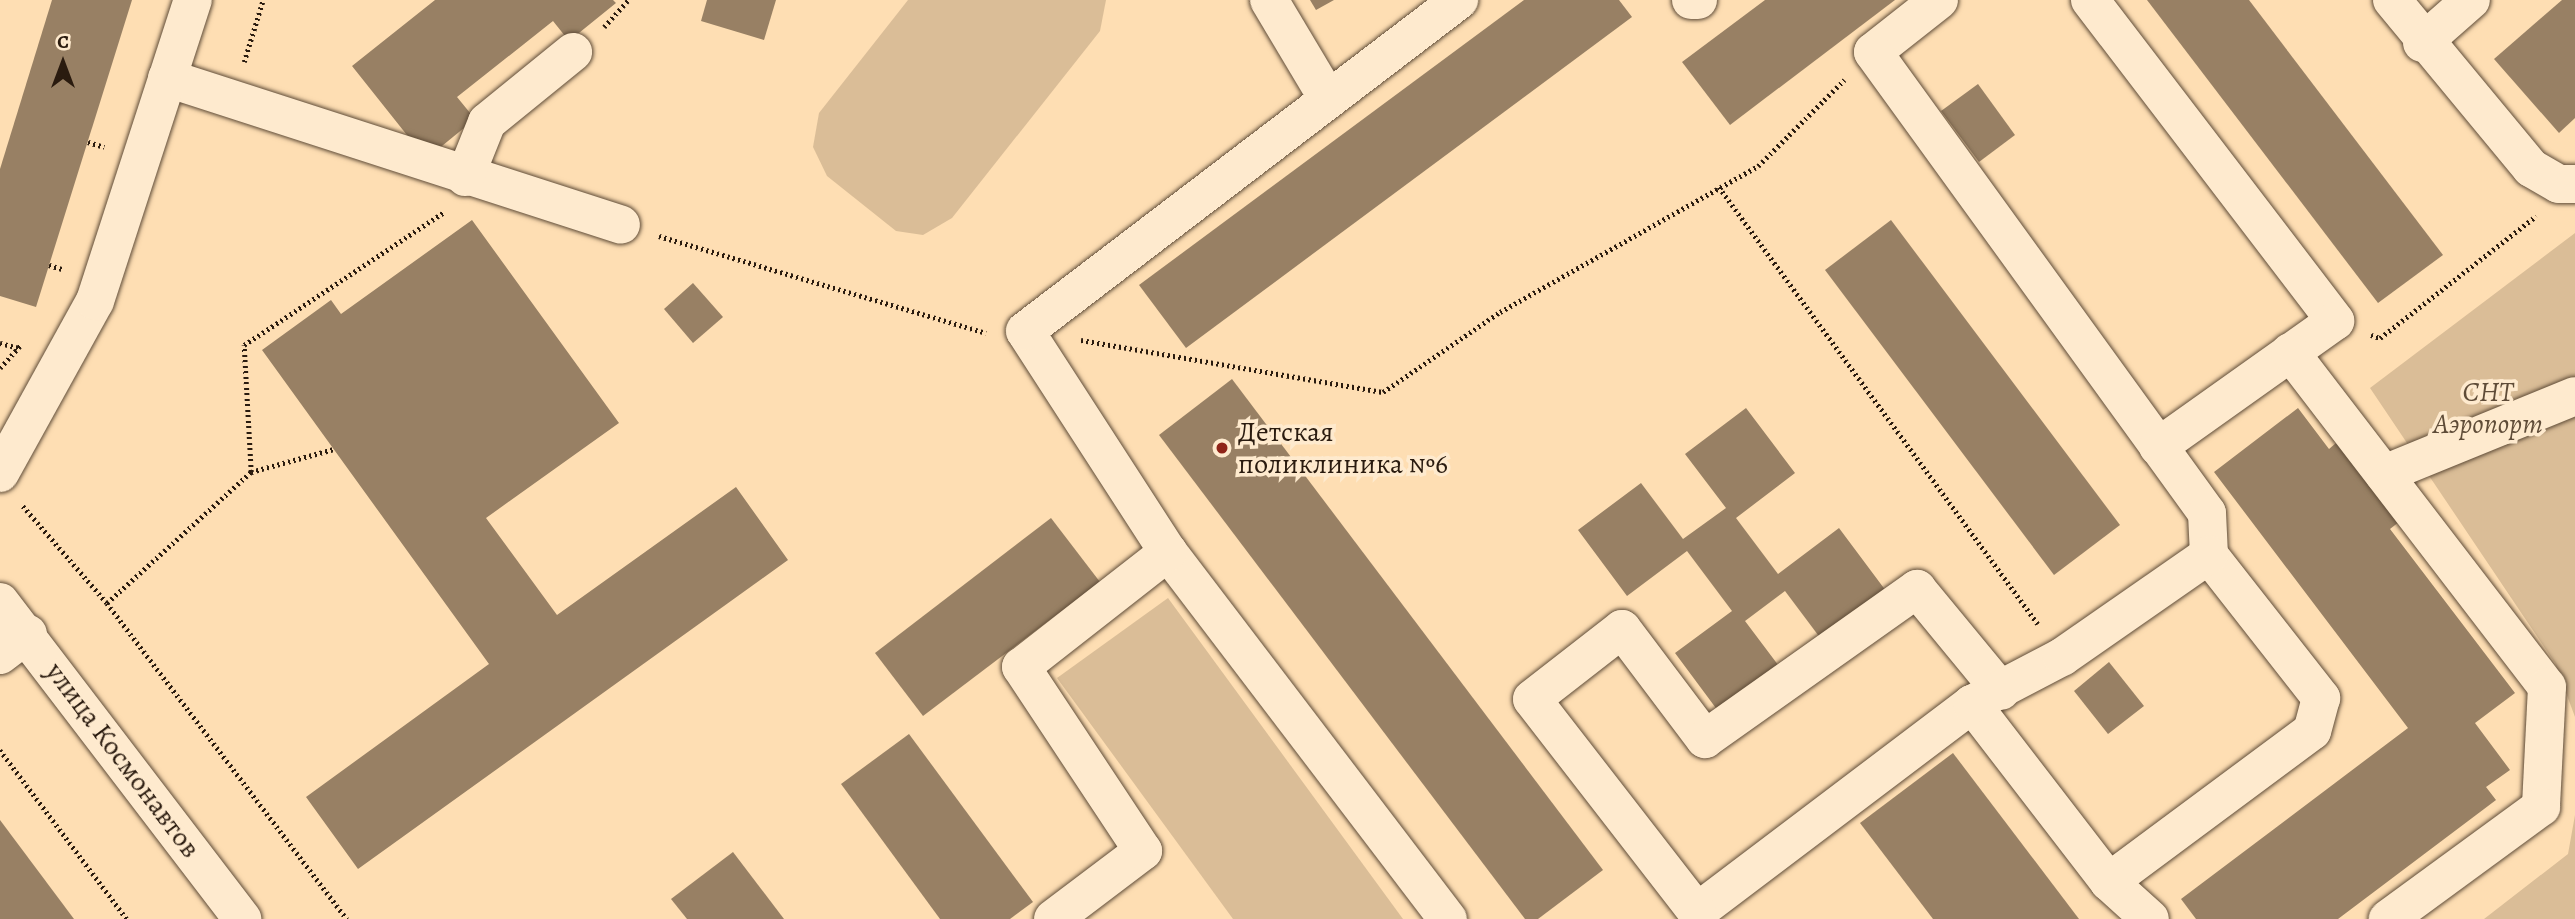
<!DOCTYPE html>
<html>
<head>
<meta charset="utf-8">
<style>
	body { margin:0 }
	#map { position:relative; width:2575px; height:919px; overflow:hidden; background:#fedeb3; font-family:Alegreya,serif }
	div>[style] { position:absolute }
	.green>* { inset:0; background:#dabd97 }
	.building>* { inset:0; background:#988064 }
	.path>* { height:4.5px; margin-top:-2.25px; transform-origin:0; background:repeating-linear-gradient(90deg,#2a1b0f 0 2px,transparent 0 5.5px) }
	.roads { filter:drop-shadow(0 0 2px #5f4c38) drop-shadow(0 0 2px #5f4c38) }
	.minor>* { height:38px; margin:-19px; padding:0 19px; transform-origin:19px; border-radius:19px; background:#feeace }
	.dots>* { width:19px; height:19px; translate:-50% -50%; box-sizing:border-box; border:4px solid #feeace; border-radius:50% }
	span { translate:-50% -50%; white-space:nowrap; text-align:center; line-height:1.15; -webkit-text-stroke:7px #feeace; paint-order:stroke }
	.park-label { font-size:28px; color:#5f4c38; font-style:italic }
	.poi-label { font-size:28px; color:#2a1b0f }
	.left { translate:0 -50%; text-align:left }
	.street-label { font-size:28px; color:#2a1b0f }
	.north { position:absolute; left:28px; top:28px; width:70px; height:70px; -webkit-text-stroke:5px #feeace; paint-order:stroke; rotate:0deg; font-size:19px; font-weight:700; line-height:28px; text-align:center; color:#2a1b0f }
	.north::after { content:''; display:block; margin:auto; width:24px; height:32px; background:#2a1b0f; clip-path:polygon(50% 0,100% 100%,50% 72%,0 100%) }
</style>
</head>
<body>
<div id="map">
	<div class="green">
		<i style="clip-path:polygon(908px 0,1106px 0,1100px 31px,952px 218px,923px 235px,896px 231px,827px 176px,813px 147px,819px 113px)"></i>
		<i style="clip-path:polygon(2575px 233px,2575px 717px,2555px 663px,2370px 388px)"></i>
		<i style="clip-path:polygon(1168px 598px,1403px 919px,1233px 919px,1057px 678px)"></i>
		<i style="clip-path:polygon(2575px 815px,2575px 919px,2484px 919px,2568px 854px)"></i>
	</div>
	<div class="building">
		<i style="clip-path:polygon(52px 0,132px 0,36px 307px,0 296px,0 169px)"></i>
		<i style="clip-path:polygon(435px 0,613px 0,616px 3px,569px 41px,553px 21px,457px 97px,475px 119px,426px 159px,352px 66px)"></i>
		<i style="clip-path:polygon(707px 0,776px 0,764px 40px,701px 21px)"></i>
		<i style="clip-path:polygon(1310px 0,1334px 0,1316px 10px)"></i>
		<i style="clip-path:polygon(1524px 0,1619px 0,1632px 17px,1186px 348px,1139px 285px)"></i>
		<i style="clip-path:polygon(1765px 0,1895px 0,1730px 125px,1682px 62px)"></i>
		<i style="clip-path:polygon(2147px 0,2249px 0,2443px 255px,2378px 303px)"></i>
		<i style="clip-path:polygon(2562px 0,2575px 0,2575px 118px,2559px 133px,2494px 59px)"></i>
		<i style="clip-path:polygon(1978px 84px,2015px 135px,1979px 162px,1941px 111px)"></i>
		<i style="clip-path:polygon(472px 220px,619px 423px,486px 518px,557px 615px,736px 487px,788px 560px,358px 869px,306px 797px,489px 664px,262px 350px,331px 300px,341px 314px)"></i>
		<i style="clip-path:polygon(1891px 220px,2120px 525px,2054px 575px,1825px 270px)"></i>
		<i style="clip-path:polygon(693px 283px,723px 317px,693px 343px,664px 309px)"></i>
		<i style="clip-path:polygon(1232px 379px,1603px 870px,1538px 919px,1525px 919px,1159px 435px)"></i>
		<i style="clip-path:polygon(1746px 408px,1795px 473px,1736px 518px,1778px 574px,1839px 528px,1889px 595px,1824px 643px,1785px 591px,1745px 621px,1785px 674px,1724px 719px,1675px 653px,1732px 611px,1687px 551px,1627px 596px,1578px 530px,1641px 483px,1683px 539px,1726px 508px,1685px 454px)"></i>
		<i style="clip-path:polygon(2298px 408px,2329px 449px,2343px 437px,2404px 518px,2390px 529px,2515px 693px,2475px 723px,2510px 770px,2486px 787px,2496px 800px,2338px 919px,2196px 919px,2181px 899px,2408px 728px,2214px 472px)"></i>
		<i style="clip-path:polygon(1051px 518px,1100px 582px,923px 716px,875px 653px)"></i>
		<i style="clip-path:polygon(2109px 662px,2144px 706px,2108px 734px,2074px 691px)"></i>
		<i style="clip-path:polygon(909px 734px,1033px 902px,1010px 919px,940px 919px,841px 784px)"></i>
		<i style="clip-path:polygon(1953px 753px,2079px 919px,1933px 919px,1860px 823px)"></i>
		<i style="clip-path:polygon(0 820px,74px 919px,0 919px)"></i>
		<i style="clip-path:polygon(733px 852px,784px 919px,687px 919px,671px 899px)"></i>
	</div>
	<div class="path">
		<i style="left:604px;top:27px;width:36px;rotate:-48deg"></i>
		<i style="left:244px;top:62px;width:65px;rotate:-73deg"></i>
		<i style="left:88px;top:142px;width:17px;rotate:17deg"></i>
		<i style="left:1719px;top:187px;width:541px;rotate:53.87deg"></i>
		<i style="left:659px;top:236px;width:341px;rotate:16.5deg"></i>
		<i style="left:49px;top:265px;width:14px;rotate:17deg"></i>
		<i style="left:2371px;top:335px;width:9px;rotate:18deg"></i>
		<i style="left:2380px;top:338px;width:198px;rotate:-38deg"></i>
		<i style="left:1081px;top:340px;width:306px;rotate:9.8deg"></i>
		<i style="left:1383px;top:392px;width:142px;rotate:-34.4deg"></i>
		<i style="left:1500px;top:312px;width:296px;rotate:-29.5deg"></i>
		<i style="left:1758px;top:166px;width:122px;rotate:-45deg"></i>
		<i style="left:0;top:343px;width:20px;rotate:15deg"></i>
		<i style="left:0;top:368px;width:31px;rotate:-48deg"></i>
		<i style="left:251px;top:472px;width:127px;rotate:-93.2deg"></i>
		<i style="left:244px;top:345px;width:240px;rotate:-33.6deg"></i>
		<i style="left:23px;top:506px;width:128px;rotate:49.1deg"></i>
		<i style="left:107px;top:603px;width:397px;rotate:52.8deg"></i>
		<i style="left:107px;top:603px;width:195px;rotate:-42.3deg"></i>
		<i style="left:251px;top:472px;width:86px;rotate:-15.5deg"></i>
		<i style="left:0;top:750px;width:211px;rotate:53.1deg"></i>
	</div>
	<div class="roads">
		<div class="minor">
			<i style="left:1269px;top:0;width:115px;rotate:59.2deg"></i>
			<i style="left:1691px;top:0;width:7px"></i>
			<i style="left:1939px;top:0;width:84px;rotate:141.8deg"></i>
			<i style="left:1873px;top:52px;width:569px;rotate:54.08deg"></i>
			<i style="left:2207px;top:513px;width:42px;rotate:87.3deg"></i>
			<i style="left:2209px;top:555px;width:182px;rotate:51.9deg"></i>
			<i style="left:2321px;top:698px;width:34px;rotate:105deg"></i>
			<i style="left:2312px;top:731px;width:253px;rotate:143.4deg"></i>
			<i style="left:2109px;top:882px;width:55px;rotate:42.1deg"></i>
			<i style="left:2090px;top:0;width:404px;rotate:52.6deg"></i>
			<i style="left:2335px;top:321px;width:217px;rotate:144.6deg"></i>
			<i style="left:2392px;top:0;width:218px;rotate:50.4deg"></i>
			<i style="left:2531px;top:168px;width:32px;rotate:30deg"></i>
			<i style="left:2559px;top:184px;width:16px"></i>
			<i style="left:2422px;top:43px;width:65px;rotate:-41.3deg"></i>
			<i style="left:167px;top:78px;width:477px;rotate:17.9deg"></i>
			<i style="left:465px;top:177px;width:59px;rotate:-68.2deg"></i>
			<i style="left:487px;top:122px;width:111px;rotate:-39.1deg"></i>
			<i style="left:2290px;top:352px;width:422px;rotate:52.5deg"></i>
			<i style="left:2547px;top:687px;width:120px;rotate:92.9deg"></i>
			<i style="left:2541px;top:807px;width:190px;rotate:143.8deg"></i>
			<i style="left:0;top:473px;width:196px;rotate:-61.1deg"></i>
			<i style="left:95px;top:301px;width:317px;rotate:-72deg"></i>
			<i style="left:2384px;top:474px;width:206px;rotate:-22.2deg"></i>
			<i style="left:1168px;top:552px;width:462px;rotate:52.7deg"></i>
			<i style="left:0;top:602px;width:399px;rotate:52.6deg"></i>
			<i style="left:0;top:655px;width:35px;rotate:-37deg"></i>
			<i style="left:1972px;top:704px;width:345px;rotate:142.9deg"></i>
			<i style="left:1697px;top:912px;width:269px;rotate:-127.8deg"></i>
			<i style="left:1532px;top:699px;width:114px;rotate:-37.9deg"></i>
			<i style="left:1622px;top:629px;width:138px;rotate:53deg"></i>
			<i style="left:1705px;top:739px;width:260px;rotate:-35.3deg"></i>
			<i style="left:1917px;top:589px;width:132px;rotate:50.5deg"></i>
			<i style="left:2109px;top:882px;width:225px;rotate:-127.6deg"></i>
			<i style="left:1972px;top:704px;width:102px;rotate:-27.6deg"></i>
			<i style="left:2062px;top:657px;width:179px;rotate:-34.8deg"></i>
			<i style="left:1053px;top:919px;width:113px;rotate:-37.1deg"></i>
			<i style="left:1143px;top:851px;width:221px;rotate:-123.5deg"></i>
			<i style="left:1021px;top:667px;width:187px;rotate:-38deg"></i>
			<i style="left:1168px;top:552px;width:263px;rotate:-122.9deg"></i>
			<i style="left:1025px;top:331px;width:546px;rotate:-37.33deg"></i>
		</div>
	</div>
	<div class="dots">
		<i style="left:1222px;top:448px;background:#8f2418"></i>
	</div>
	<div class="park-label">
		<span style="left:2488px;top:408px">СНТ<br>Аэропорт</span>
	</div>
	<div class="poi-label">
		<span class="left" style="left:1238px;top:448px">Детская<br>поликлиника №6</span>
	</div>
	<div class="street-label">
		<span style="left:123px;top:760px;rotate:53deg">улица Космонавтов</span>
	</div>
	<div class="north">С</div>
</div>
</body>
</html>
